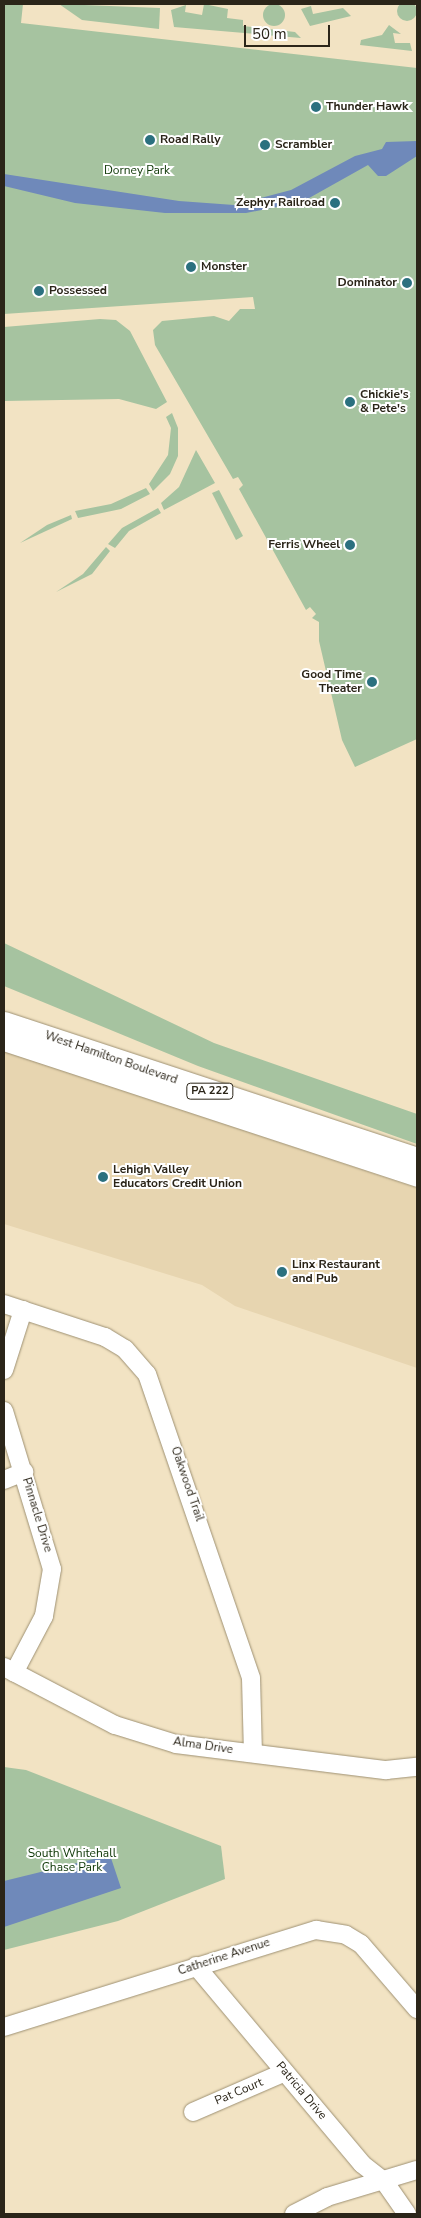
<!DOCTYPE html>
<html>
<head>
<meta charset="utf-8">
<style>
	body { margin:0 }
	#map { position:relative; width:421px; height:2218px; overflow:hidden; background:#f2e3c3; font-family:"Nunito Sans",sans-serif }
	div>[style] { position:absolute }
	.built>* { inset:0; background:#e7d5b0 }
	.green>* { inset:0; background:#a6c3a0 }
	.round { border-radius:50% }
	.water>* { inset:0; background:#6f89ba }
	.roads { filter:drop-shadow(0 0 1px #9e9173) drop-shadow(0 0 1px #9e9173) }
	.minor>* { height:18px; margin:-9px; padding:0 9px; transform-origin:9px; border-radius:9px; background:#fff }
	.major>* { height:21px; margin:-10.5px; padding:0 10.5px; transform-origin:10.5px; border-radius:10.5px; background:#fff }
	.dots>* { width:14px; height:14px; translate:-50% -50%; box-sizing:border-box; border:2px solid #fff; border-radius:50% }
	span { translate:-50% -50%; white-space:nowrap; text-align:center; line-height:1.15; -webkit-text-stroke:4px #fff; paint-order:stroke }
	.shield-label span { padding:1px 4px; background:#fff; border:1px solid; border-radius:4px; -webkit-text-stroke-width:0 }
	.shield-label { font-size:11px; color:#2b2519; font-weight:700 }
	.poi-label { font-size:12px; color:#2b2519; font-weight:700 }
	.left { translate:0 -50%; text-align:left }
	.right { translate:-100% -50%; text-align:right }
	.park-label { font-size:12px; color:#0d3605 }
	.street-label { font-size:12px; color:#2b2519 }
	.frame { position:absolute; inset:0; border:5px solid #2b2519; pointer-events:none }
	.scale { position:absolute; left:244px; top:25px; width:86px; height:22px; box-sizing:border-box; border:2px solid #2b2519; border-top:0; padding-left:6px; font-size:15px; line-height:18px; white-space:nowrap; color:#2b2519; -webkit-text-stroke:4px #fff; paint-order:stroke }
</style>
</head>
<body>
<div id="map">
	<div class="built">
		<i style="clip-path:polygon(4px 1051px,417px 1188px,417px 1368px,235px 1306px,202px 1285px,4px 1224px)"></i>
	</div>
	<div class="green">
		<i class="round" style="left:397px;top:1px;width:20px;height:20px"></i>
		<i class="round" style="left:263px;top:4px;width:22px;height:22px"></i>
		<i style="clip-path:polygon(4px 4px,23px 4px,21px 23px,417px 68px,417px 739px,355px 767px,342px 740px,319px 641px,319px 622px,312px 618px,316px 614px,310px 607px,306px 610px,239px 489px,243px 485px,238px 477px,233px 479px,155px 345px,153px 330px,162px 321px,214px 316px,229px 321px,240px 309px,255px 309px,253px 297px,4px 314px)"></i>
		<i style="clip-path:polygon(59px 4px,160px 8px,159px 29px,82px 20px)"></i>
		<i style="clip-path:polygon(204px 4px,228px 9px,227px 18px,243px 20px,243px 26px,295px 32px,301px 38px,174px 27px,171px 10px,186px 5px,185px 12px,202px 15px)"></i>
		<i style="clip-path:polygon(311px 6px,313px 14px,343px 8px,351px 16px,310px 26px,301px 9px)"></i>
		<i style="clip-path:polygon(389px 25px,401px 34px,393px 33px,395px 43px,410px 43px,412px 51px,360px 45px,361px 40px,382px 35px)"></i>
		<i style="clip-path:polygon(100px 319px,116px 320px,130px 331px,167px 402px,156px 409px,119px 399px,4px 401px,4px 327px)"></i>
		<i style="clip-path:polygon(172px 413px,178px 428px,178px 456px,170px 474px,153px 491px,149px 484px,168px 455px,171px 428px,166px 417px)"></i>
		<i style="clip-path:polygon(196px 450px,215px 483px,164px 510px,161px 503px,179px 487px)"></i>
		<i style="clip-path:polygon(146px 488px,150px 494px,121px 509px,78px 518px,75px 511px,111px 504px)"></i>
		<i style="clip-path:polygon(219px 490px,243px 536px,236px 540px,212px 493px)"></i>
		<i style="clip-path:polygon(158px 508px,161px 513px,129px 531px,115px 548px,108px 544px,122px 528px)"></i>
		<i style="clip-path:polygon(71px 515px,72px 519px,20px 543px,47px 525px)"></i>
		<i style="clip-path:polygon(106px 547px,110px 551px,92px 574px,56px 592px,83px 574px)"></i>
		<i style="clip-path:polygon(4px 943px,214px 1043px,417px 1114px,417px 1144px,198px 1066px,4px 986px)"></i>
		<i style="clip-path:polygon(4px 1767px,26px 1770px,221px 1846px,225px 1879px,118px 1921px,4px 1950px)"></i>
	</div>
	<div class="water">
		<i style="clip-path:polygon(417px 141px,417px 156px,386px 176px,378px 176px,368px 165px,302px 202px,246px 213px,165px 213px,75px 203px,4px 186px,4px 174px,179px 201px,234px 205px,291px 190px,355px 156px,382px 149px,386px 142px)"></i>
		<i style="clip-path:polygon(110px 1855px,121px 1888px,4px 1927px,4px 1881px)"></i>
	</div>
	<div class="roads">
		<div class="minor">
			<i style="left:4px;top:1304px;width:106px;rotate:18.1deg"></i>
			<i style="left:105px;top:1337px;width:23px;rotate:31deg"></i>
			<i style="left:125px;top:1349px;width:33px;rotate:49deg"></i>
			<i style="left:147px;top:1374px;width:321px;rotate:71.1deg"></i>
			<i style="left:251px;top:1678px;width:75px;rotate:88.5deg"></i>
			<i style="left:4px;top:1370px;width:63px;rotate:-72.4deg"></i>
			<i style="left:4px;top:1411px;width:165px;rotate:73.1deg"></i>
			<i style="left:52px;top:1569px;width:48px;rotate:99.7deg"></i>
			<i style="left:44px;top:1616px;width:64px;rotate:117.8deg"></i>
			<i style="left:4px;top:1480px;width:22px;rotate:-22deg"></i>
			<i style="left:4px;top:1667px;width:125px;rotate:27.6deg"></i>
			<i style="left:115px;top:1725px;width:64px;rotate:17.3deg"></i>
			<i style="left:176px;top:1744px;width:212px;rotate:7.1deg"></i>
			<i style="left:386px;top:1770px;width:31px;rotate:-6deg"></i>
			<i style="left:196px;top:1966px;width:258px;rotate:50deg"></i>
			<i style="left:362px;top:2164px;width:28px;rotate:38deg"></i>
			<i style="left:384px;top:2181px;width:40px;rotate:55.1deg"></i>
			<i style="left:4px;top:2027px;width:327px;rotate:-17.3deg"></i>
			<i style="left:316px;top:1930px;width:30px;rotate:9deg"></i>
			<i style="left:346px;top:1935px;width:17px;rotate:31deg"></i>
			<i style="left:361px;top:1944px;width:86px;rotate:49.3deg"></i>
			<i style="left:193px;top:2112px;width:100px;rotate:-23.5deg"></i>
			<i style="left:294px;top:2214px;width:37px;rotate:-27deg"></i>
			<i style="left:327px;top:2197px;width:94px;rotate:-16.7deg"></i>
		</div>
		<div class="major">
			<i style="left:4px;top:1022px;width:435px;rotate:18.2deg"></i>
			<i style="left:4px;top:1040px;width:435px;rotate:18.2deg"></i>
		</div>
	</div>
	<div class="dots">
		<i style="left:316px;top:107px;background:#2b707f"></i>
		<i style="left:150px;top:140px;background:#2b707f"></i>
		<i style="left:265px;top:145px;background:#2b707f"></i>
		<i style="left:335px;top:203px;background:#2b707f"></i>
		<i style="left:191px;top:267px;background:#2b707f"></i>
		<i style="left:407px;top:283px;background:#2b707f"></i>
		<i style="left:39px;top:291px;background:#2b707f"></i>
		<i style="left:350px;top:402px;background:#2b707f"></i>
		<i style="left:350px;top:545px;background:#2b707f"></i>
		<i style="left:372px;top:682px;background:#2b707f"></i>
		<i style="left:103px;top:1177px;background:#2b707f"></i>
		<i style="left:282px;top:1272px;background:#2b707f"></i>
	</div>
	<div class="shield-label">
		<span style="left:210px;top:1091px">PA 222</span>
	</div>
	<div class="poi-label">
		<span class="left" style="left:326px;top:107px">Thunder Hawk</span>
		<span class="left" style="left:160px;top:140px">Road Rally</span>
		<span class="left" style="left:275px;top:145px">Scrambler</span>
		<span class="right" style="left:325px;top:203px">Zephyr Railroad</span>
		<span class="left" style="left:201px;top:267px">Monster</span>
		<span class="right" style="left:397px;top:283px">Dominator</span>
		<span class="left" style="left:49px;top:291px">Possessed</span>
		<span class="left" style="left:360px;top:402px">Chickie's<br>&amp; Pete's</span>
		<span class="right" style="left:340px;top:545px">Ferris Wheel</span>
		<span class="right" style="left:362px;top:682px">Good Time<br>Theater</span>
		<span class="left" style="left:113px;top:1177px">Lehigh Valley<br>Educators Credit Union</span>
		<span class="left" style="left:292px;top:1272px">Linx Restaurant<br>and Pub</span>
	</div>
	<div class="park-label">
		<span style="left:137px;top:171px">Dorney Park</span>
		<span style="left:72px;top:1861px">South Whitehall<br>Chase Park</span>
	</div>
	<div class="street-label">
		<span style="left:111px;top:1058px;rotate:19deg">West Hamilton Boulevard</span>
		<span style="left:187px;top:1484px;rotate:71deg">Oakwood Trail</span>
		<span style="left:37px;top:1515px;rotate:73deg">Pinnacle Drive</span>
		<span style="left:203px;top:1746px;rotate:8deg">Alma Drive</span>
		<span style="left:224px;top:1957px;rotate:-18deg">Catherine Avenue</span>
		<span style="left:301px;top:2091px;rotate:50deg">Patricia Drive</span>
		<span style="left:239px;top:2092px;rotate:-23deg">Pat Court</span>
	</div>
	<div class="frame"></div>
	<div class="scale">50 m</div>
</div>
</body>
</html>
